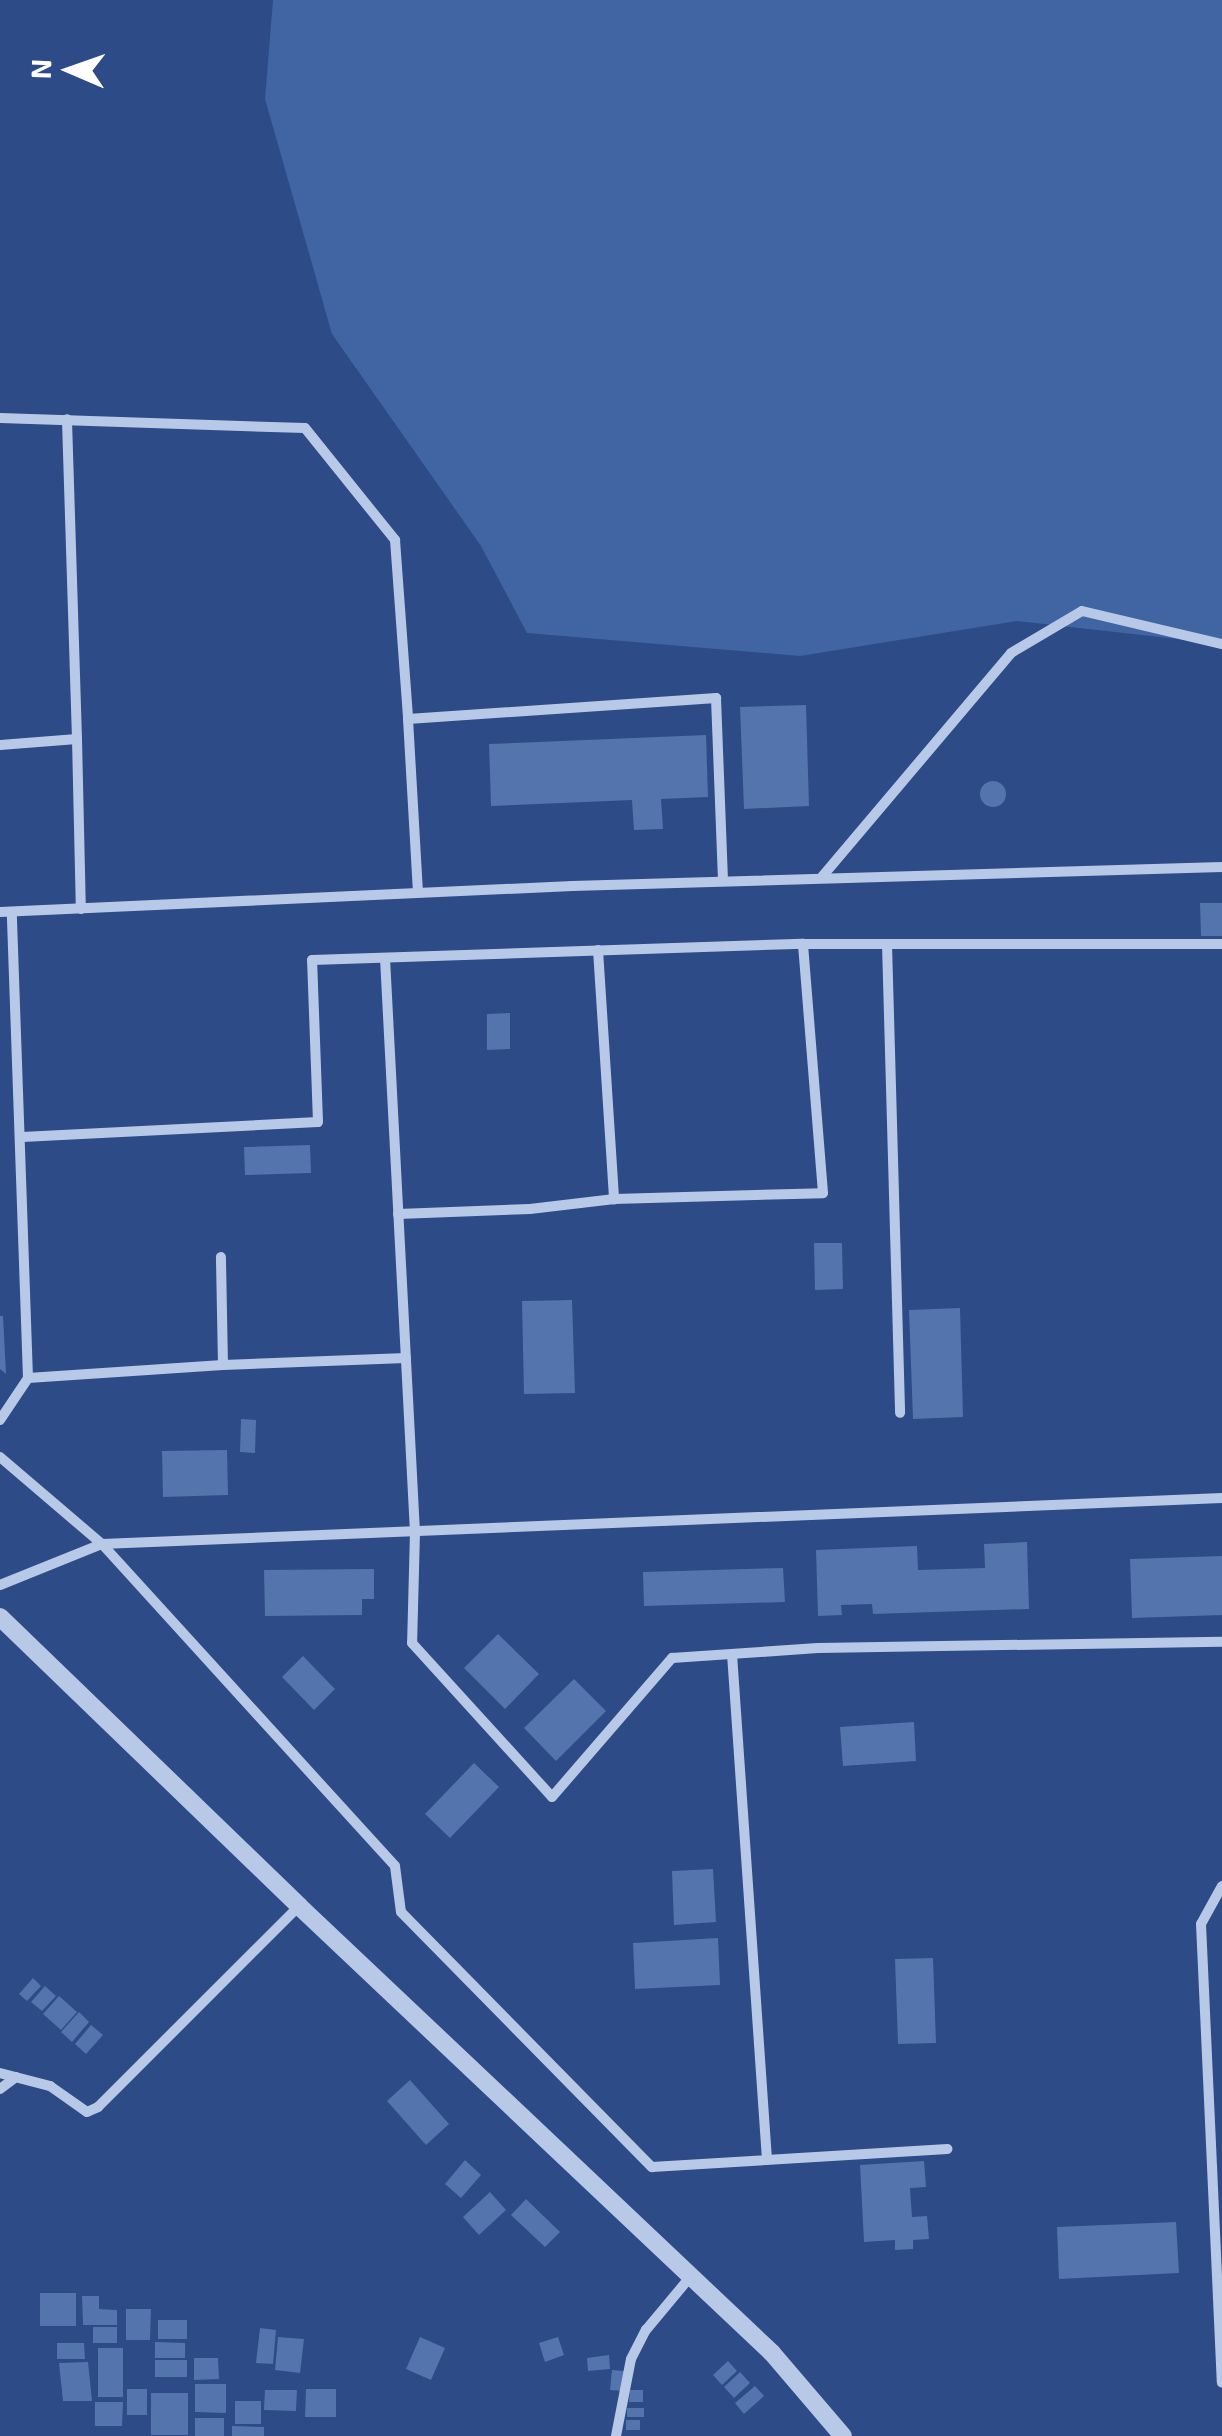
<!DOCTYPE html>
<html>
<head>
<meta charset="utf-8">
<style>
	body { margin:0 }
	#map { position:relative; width:1222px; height:2436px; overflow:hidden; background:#2c4b87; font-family:"Exo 2",sans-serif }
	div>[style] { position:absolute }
	.green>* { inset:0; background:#4164a3 }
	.building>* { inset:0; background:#5474ae }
	.round { border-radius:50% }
	.minor>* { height:10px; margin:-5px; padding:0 5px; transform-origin:5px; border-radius:5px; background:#b8c9e8 }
	.tertiary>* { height:18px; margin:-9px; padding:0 9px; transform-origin:9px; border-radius:9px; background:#b8c9e8 }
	span { translate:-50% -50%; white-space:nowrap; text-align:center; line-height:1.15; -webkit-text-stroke:10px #2c4b87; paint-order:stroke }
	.north { position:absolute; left:20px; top:20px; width:100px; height:100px; -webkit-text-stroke:8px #2c4b87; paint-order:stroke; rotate:272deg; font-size:28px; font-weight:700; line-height:40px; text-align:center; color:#fff }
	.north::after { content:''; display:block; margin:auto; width:35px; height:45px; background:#fff; clip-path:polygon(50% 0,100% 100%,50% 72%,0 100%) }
</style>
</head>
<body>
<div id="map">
	<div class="green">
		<i style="clip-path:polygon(273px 0,1222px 0,1222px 644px,1017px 621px,800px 656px,527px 633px,481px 546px,332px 334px,265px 99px)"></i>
	</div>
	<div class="building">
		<i style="clip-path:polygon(806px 705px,809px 806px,744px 809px,740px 707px)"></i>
		<i style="clip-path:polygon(706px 735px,708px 797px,661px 799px,663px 829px,634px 830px,632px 800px,491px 806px,489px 744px)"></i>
		<i class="round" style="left:980px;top:781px;width:26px;height:26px"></i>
		<i style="clip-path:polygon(1200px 903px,1222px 903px,1222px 936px,1201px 936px)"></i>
		<i style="clip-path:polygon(510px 1013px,510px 1049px,487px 1050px,487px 1014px)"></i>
		<i style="clip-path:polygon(310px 1145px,311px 1173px,245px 1175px,244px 1147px)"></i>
		<i style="clip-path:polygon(814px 1243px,842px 1243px,843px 1289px,815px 1290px)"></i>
		<i style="clip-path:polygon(572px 1300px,575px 1393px,524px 1394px,522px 1301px)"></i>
		<i style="clip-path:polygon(960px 1308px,963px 1417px,913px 1419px,909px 1310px)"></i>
		<i style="clip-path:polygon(0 1316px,3px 1316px,6px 1374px,0 1369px)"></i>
		<i style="clip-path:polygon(241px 1419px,256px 1420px,255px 1453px,240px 1452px)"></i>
		<i style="clip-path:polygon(227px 1450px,228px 1495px,163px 1497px,162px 1451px)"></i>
		<i style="clip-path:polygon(1027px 1542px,1029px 1609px,873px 1614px,872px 1604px,841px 1605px,842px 1615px,818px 1616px,816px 1550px,917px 1546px,918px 1570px,985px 1568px,984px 1544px)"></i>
		<i style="clip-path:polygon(1222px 1556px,1222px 1615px,1132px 1618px,1130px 1559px)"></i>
		<i style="clip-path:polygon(783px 1568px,785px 1602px,644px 1606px,643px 1572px)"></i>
		<i style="clip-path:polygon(374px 1569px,374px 1599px,362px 1599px,362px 1615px,265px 1616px,264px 1570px)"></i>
		<i style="clip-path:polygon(498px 1634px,539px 1674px,505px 1709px,464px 1668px)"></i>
		<i style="clip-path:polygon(303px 1656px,335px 1689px,314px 1710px,282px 1677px)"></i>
		<i style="clip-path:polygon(574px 1679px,606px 1711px,556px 1761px,524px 1728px)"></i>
		<i style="clip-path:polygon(914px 1722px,916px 1761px,843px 1766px,840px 1727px)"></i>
		<i style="clip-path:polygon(474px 1763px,499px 1787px,450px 1838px,425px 1814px)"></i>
		<i style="clip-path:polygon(713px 1869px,716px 1922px,674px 1925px,672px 1871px)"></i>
		<i style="clip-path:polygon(718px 1938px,720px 1985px,635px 1989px,633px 1943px)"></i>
		<i style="clip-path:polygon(933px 1958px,936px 2043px,898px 2044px,895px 1959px)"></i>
		<i style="clip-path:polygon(33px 1978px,41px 1986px,27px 2001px,19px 1994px)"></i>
		<i style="clip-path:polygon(45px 1986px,56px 1996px,42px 2011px,31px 2002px)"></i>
		<i style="clip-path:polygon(59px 1996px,77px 2012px,61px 2030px,43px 2014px)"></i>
		<i style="clip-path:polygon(79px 2012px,89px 2022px,72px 2042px,61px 2032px)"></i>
		<i style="clip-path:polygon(91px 2025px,103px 2035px,86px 2054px,75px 2044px)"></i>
		<i style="clip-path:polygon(410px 2080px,449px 2124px,426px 2145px,387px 2101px)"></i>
		<i style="clip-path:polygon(465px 2160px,481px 2175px,461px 2198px,445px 2184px)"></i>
		<i style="clip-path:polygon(924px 2161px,926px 2187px,910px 2188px,912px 2217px,927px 2216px,929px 2239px,913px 2240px,913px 2249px,895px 2250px,895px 2240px,864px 2242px,860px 2165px)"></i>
		<i style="clip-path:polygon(490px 2192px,506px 2210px,479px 2235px,463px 2217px)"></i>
		<i style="clip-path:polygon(526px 2199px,560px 2232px,545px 2247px,511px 2215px)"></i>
		<i style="clip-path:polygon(1176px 2222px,1179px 2273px,1059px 2279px,1057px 2227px)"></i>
		<i style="clip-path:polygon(40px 2293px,76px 2293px,76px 2326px,40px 2326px)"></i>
		<i style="clip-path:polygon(82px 2296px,99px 2296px,99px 2309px,117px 2310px,117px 2325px,83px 2325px)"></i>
		<i style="clip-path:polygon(126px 2309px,151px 2309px,150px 2340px,126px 2340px)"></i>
		<i style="clip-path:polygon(158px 2320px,187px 2320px,187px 2339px,158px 2339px)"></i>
		<i style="clip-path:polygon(93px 2327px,117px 2327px,117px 2343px,93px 2343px)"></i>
		<i style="clip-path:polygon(260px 2328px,276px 2330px,273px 2364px,256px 2363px)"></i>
		<i style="clip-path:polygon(278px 2337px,304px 2339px,300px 2373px,275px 2370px)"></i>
		<i style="clip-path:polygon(420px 2337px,445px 2348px,431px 2380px,406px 2369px)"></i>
		<i style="clip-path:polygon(558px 2337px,564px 2355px,545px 2362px,539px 2343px)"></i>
		<i style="clip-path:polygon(155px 2342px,185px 2343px,185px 2358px,155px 2358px)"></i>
		<i style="clip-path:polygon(57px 2343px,84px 2343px,85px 2359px,57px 2359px)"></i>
		<i style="clip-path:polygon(98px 2348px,123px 2348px,123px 2397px,98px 2397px)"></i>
		<i style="clip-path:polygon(609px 2355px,610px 2369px,588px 2371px,587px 2358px)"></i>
		<i style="clip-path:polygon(194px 2358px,218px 2358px,219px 2379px,194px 2380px)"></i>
		<i style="clip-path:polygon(155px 2360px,187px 2360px,187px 2377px,155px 2377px)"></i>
		<i style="clip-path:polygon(728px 2361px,737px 2371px,722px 2385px,713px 2375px)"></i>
		<i style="clip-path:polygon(88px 2362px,92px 2401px,63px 2401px,59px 2363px)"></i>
		<i style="clip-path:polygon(612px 2370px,624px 2371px,623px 2391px,610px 2390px)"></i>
		<i style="clip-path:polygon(740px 2372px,750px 2383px,734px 2398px,724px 2387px)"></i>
		<i style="clip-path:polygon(195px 2384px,226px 2384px,226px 2413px,195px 2412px)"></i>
		<i style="clip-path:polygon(755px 2386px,764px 2396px,744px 2414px,735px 2403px)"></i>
		<i style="clip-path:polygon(127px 2389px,147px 2389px,147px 2415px,127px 2415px)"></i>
		<i style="clip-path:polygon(306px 2389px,336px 2389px,336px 2417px,305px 2417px)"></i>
		<i style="clip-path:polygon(265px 2390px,297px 2390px,296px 2411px,264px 2410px)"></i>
		<i style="clip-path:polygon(630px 2390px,643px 2390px,643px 2402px,629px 2402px)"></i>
		<i style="clip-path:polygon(151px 2393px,188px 2393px,188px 2435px,151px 2435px)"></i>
		<i style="clip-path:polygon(235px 2401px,261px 2401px,261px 2424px,235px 2424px)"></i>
		<i style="clip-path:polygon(95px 2402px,123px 2402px,122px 2426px,95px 2426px)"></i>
		<i style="clip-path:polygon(627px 2408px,644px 2408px,644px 2417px,627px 2417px)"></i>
		<i style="clip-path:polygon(195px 2418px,224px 2418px,224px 2436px,195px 2436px)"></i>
		<i style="clip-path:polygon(626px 2420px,640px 2420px,640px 2430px,626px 2430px)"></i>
		<i style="clip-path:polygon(232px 2426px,264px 2427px,264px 2436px,232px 2436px)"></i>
	</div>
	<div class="minor">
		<i style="left:0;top:418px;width:305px;rotate:1.9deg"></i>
		<i style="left:305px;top:428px;width:144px;rotate:51.2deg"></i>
		<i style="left:395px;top:540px;width:179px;rotate:85.8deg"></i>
		<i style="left:408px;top:719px;width:309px;rotate:-3.9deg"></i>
		<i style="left:716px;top:698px;width:183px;rotate:87.8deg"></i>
		<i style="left:408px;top:719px;width:173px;rotate:86.7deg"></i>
		<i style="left:77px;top:739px;width:170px;rotate:88.7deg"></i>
		<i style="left:0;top:745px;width:77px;rotate:-4.5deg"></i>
		<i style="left:77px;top:739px;width:320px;rotate:-91.8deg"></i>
		<i style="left:821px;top:878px;width:294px;rotate:-49.8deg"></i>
		<i style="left:1011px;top:653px;width:82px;rotate:-30.6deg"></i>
		<i style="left:1082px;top:611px;width:144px;rotate:13.3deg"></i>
		<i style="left:0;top:912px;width:573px;rotate:-2.6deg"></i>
		<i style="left:572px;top:886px;width:650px;rotate:-1.67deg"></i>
		<i style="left:887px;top:944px;width:469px;rotate:88.4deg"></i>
		<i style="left:598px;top:950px;width:250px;rotate:86.3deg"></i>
		<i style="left:385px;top:958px;width:575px;rotate:87.01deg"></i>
		<i style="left:415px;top:1532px;width:111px;rotate:91.5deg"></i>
		<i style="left:412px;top:1643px;width:208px;rotate:47.7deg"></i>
		<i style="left:552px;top:1797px;width:184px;rotate:-49.2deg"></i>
		<i style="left:672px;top:1658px;width:146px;rotate:-3.9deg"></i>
		<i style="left:818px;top:1648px;width:404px;rotate:-0.9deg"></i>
		<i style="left:22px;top:1137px;width:296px;rotate:-2.9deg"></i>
		<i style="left:318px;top:1122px;width:162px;rotate:-92.1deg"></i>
		<i style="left:312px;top:960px;width:491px;rotate:-1.9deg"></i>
		<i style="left:803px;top:944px;width:419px"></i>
		<i style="left:398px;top:1214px;width:132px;rotate:-2.2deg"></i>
		<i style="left:530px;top:1209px;width:85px;rotate:-6.8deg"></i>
		<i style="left:614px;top:1199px;width:209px;rotate:-1.6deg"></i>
		<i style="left:823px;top:1193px;width:250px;rotate:-94.6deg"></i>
		<i style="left:223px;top:1365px;width:183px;rotate:-2.2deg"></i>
		<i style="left:28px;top:1378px;width:195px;rotate:-3.8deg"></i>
		<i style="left:223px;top:1365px;width:108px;rotate:-91.1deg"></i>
		<i style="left:0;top:1420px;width:50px;rotate:-56.3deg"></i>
		<i style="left:28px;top:1378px;width:466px;rotate:-92deg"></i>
		<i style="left:0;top:1457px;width:134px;rotate:40.5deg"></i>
		<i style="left:102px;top:1544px;width:435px;rotate:47.7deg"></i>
		<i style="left:395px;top:1866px;width:46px;rotate:82.6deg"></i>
		<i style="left:401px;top:1912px;width:358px;rotate:45.5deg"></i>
		<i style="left:652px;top:2167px;width:296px;rotate:-3.5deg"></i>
		<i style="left:0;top:1585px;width:110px;rotate:-21.9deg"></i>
		<i style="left:102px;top:1544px;width:1121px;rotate:-2.35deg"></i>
		<i style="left:732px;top:1654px;width:507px;rotate:86.04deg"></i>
		<i style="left:1222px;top:1886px;width:43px;rotate:118.9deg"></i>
		<i style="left:1201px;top:1924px;width:459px;rotate:87.4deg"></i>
		<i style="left:0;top:2073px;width:52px;rotate:14.6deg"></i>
		<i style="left:50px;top:2086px;width:45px;rotate:35.1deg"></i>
		<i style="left:87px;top:2112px;width:12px;rotate:-24deg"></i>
		<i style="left:98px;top:2107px;width:284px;rotate:-45deg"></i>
		<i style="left:0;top:2089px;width:20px;rotate:-37deg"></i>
		<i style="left:616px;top:2436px;width:78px;rotate:-79deg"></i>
		<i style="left:631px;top:2359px;width:33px;rotate:-63deg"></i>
		<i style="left:646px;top:2330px;width:70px;rotate:-50.2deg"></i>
	</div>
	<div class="tertiary">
		<i style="left:0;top:1617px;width:416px;rotate:44deg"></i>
		<i style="left:299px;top:1906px;width:651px;rotate:43.38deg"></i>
		<i style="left:772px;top:2353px;width:109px;rotate:49.5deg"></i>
	</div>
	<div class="north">N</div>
</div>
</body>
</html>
